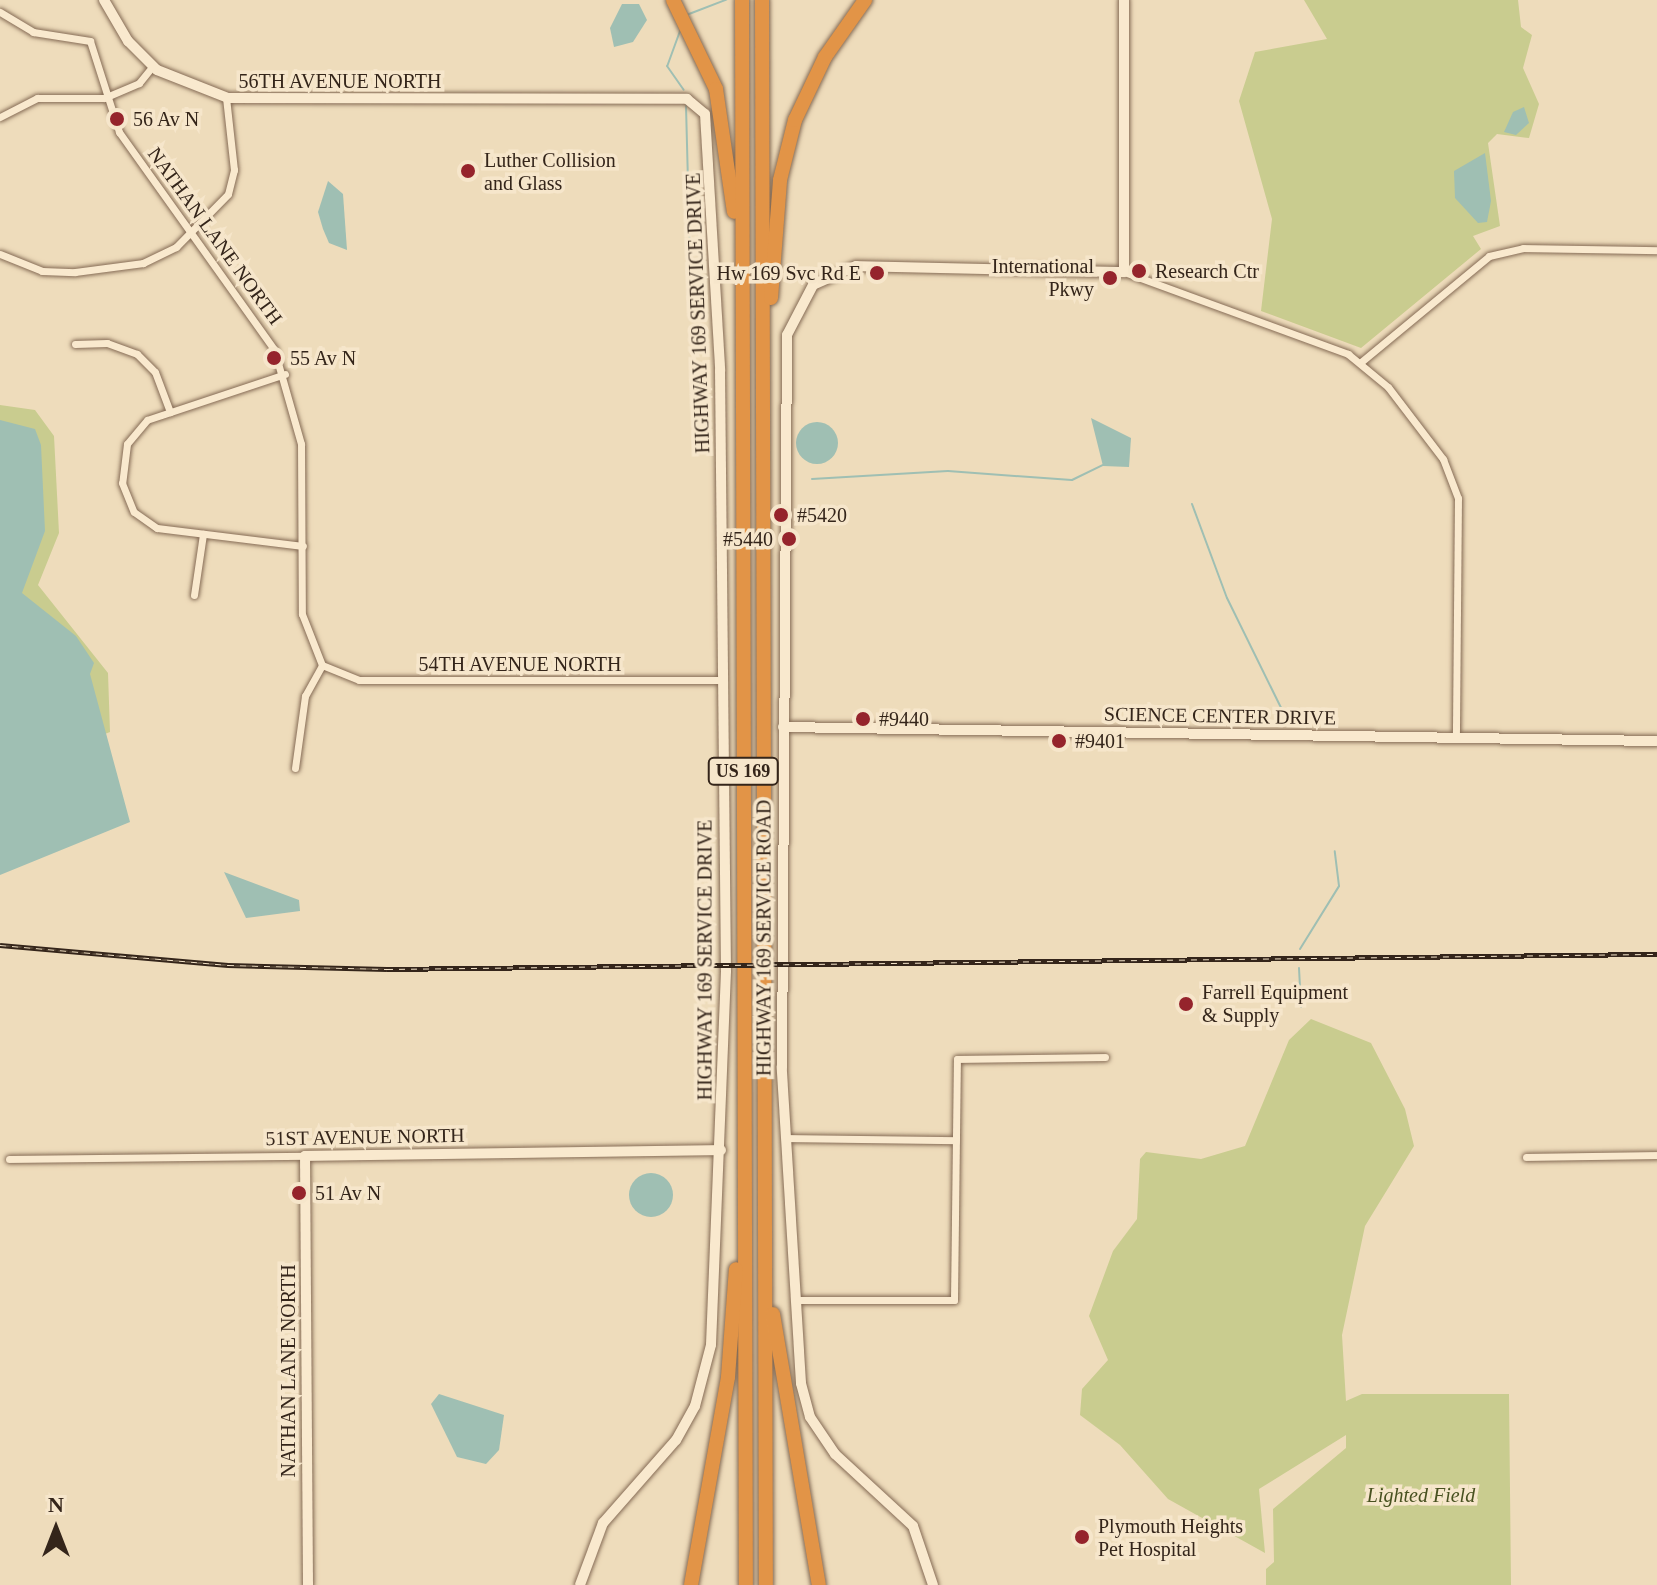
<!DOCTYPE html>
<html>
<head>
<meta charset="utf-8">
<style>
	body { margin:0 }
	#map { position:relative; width:1657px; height:1585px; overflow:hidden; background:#eedcbb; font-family:"Times New Roman",serif }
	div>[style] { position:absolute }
	.green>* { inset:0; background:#c9cc8f }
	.water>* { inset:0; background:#9fbfb3 }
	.round { border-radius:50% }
	.stream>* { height:2px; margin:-1px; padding:0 1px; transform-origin:1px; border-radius:1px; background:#9fbfb3 }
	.roads { filter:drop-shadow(0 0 2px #856b55) drop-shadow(0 0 2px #856b55) }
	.street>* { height:7px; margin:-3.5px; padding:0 3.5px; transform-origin:3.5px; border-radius:3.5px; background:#f9e9ce }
	.secondary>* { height:10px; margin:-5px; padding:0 5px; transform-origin:5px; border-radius:5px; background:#f9e9ce }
	.highway>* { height:14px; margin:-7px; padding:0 7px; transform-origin:7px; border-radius:7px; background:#e29447 }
	.rail>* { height:5px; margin-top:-2.5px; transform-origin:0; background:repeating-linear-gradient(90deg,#f6e6cb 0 6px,#34251a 0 12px); box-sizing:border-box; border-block:2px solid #34251a }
	.dots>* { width:22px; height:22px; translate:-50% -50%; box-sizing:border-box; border:4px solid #f6e6cb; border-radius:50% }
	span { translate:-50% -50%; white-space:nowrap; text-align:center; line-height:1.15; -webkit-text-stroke:7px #f6e6cb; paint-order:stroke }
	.shield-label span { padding:2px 6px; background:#f6e6cb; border:2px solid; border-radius:6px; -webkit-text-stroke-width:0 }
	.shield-label { font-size:18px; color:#34251a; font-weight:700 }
	.street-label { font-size:20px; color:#34251a }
	.poi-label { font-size:20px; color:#34251a }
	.left { translate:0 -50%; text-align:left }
	.right { translate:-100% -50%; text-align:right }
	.park-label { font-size:20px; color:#485120; font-style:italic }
	.north { position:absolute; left:16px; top:1489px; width:80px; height:80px; -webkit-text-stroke:6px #f6e6cb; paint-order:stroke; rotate:0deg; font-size:22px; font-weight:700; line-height:32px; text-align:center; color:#34251a }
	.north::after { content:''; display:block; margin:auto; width:28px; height:36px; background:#34251a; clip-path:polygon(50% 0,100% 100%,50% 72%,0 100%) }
</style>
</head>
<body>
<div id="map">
	<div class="green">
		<i style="clip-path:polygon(1304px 0,1518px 0,1521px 27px,1532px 35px,1523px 68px,1539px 104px,1529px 138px,1497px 134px,1488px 143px,1500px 226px,1473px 236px,1481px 249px,1361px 348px,1261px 311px,1272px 219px,1239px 101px,1255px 52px,1327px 39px)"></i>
		<i style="clip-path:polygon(0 405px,35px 410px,54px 436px,59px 533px,38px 585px,108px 673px,110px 732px,0 775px)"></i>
		<i style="clip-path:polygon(1311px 1019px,1371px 1043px,1405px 1109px,1414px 1146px,1365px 1226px,1342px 1335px,1346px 1401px,1362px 1394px,1509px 1394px,1511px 1585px,1266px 1585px,1266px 1569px,1274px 1562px,1273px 1509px,1346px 1448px,1346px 1435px,1259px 1489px,1265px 1553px,1168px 1499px,1120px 1445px,1080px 1415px,1082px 1389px,1108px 1360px,1089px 1316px,1113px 1251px,1137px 1219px,1140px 1159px,1146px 1152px,1201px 1159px,1245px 1146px,1289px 1040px)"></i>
	</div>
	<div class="water">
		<i style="clip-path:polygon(622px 4px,639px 4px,647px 20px,633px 42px,614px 47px,610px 28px)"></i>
		<i style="clip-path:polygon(1524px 107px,1529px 123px,1516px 135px,1504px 132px,1513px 112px)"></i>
		<i style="clip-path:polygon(1485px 153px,1491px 201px,1487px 222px,1478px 223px,1455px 198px,1454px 171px)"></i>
		<i style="clip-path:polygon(328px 181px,343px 194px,347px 250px,329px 243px,323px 229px,318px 212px)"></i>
		<i style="clip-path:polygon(1091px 418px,1131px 438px,1129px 467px,1103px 466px)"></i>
		<i style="clip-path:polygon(0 420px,35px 429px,41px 445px,45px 531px,22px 593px,76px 636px,94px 663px,90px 674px,130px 822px,0 875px)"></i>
		<i class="round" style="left:796px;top:422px;width:42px;height:42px"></i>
		<i style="clip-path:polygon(224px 872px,299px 900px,300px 911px,246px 918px)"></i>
		<i class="round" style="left:629px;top:1173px;width:44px;height:44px"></i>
		<i style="clip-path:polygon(439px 1394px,504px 1415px,499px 1450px,486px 1464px,457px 1457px,431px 1404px)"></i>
	</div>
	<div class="stream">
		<i style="left:689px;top:14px;width:40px;rotate:-21deg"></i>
		<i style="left:680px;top:31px;width:37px;rotate:110deg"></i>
		<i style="left:667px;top:66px;width:29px;rotate:55deg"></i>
		<i style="left:686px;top:106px;width:157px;rotate:88.5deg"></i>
		<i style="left:690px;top:263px;width:18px;rotate:63deg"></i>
		<i style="left:812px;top:479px;width:136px;rotate:-3.4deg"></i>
		<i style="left:948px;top:471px;width:124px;rotate:4.2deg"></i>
		<i style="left:1072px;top:480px;width:34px;rotate:-26deg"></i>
		<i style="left:1192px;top:504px;width:100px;rotate:69.6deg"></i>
		<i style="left:1227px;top:598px;width:131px;rotate:63.8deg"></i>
		<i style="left:1300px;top:949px;width:74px;rotate:-58.2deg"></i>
		<i style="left:1339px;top:886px;width:35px;rotate:-97deg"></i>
		<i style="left:1299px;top:968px;width:39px;rotate:87deg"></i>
	</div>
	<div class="roads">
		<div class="street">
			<i style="left:0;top:12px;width:39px;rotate:31deg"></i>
			<i style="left:33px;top:32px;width:58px;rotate:9deg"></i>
			<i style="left:90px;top:41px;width:96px;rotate:72.3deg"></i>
			<i style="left:119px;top:132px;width:267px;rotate:54.5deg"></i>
			<i style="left:274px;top:349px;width:99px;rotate:74.1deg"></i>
			<i style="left:301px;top:444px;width:170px;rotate:89.7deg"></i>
			<i style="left:302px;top:614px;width:55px;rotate:68.6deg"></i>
			<i style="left:322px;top:665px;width:40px;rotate:22deg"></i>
			<i style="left:359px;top:680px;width:362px"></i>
			<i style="left:0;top:117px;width:42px;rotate:-27.2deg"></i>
			<i style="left:37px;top:98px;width:67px"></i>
			<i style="left:104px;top:98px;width:38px;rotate:-23deg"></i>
			<i style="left:139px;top:83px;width:22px;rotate:-51deg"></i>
			<i style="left:0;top:254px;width:45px;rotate:22deg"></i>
			<i style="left:42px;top:271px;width:33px;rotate:2deg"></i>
			<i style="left:75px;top:272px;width:69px;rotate:-7.5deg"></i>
			<i style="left:143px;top:263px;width:37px;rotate:-26deg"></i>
			<i style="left:176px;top:247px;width:74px;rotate:-45.5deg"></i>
			<i style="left:228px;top:194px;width:25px;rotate:-76deg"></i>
			<i style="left:234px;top:170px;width:72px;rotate:-96.3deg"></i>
			<i style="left:1124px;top:272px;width:239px;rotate:20.1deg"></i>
			<i style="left:1348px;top:354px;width:52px;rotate:39.5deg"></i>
			<i style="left:1388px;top:387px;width:91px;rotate:52.6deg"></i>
			<i style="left:1443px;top:459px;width:42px;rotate:69deg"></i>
			<i style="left:1458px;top:498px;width:240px;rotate:90.5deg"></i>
			<i style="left:75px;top:344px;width:32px;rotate:-2deg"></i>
			<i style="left:107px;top:343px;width:32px;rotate:20deg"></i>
			<i style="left:137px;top:354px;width:25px;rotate:45deg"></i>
			<i style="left:155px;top:372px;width:43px;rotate:69.4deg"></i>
			<i style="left:1361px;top:362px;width:166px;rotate:-39.6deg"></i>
			<i style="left:1489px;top:256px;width:35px;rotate:-13deg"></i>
			<i style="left:1523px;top:248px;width:134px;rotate:0.9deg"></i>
			<i style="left:285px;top:374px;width:145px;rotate:161.6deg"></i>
			<i style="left:147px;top:420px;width:31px;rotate:130deg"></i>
			<i style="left:127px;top:444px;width:39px;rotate:97deg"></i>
			<i style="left:122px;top:483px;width:31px;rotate:68deg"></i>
			<i style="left:134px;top:512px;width:28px;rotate:35deg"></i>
			<i style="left:157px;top:528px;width:147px;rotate:7deg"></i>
			<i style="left:194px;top:595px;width:62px;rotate:-81.6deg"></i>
			<i style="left:295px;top:768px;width:73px;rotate:-82.1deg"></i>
			<i style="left:305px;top:696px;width:35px;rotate:-61deg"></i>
			<i style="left:785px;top:1138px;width:171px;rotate:0.7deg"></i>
			<i style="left:1526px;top:1157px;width:131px;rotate:-0.9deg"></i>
			<i style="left:9px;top:1159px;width:296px;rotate:-0.6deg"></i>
			<i style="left:796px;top:1300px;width:158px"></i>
			<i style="left:954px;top:1300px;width:241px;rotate:-89.3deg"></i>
			<i style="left:957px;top:1059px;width:148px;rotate:-0.8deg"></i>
		</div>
		<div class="secondary">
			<i style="left:104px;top:0;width:48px;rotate:59.7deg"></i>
			<i style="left:128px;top:41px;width:41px;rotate:45deg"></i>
			<i style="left:157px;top:70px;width:76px;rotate:21.5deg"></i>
			<i style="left:228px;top:98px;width:459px;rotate:0.1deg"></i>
			<i style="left:687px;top:99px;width:23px;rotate:40deg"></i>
			<i style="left:705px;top:114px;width:256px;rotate:86.6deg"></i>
			<i style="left:720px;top:370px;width:601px;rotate:89.43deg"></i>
			<i style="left:726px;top:971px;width:374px;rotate:92.3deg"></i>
			<i style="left:711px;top:1345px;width:63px;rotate:104.7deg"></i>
			<i style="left:695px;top:1406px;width:39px;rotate:119deg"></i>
			<i style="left:676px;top:1440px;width:111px;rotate:131.3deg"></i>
			<i style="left:603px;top:1523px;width:66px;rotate:110.4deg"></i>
			<i style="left:783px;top:727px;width:874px;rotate:0.92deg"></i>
			<i style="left:308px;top:1585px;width:429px;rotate:-90.4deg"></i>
			<i style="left:305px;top:1156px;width:416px;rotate:-0.8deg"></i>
			<i style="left:933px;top:1585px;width:62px;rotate:-108.7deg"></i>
			<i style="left:913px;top:1526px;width:106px;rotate:-137.3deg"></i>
			<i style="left:835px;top:1454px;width:45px;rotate:-124deg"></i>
			<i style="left:810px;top:1417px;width:35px;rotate:-105deg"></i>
			<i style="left:801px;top:1383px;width:316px;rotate:-93.5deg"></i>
			<i style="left:782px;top:1068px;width:733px;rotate:-89.61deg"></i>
			<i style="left:787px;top:335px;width:56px;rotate:-62.5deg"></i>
			<i style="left:813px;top:285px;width:47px;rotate:-23.8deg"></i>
			<i style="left:856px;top:266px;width:268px;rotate:1.3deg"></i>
			<i style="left:1124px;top:272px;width:272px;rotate:-90deg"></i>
		</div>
		<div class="highway">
			<i style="left:673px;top:0;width:99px;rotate:64.2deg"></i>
			<i style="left:716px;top:89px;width:124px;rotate:81.7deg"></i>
			<i style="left:742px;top:0;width:1585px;rotate:89.86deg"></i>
			<i style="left:762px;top:0;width:1585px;rotate:89.86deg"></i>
			<i style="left:771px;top:298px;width:118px;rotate:-85.6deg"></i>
			<i style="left:780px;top:180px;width:62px;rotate:-76deg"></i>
			<i style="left:795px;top:120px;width:70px;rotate:-64.5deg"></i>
			<i style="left:825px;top:57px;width:70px;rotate:-54.9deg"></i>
			<i style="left:773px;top:1314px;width:275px;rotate:80.4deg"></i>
			<i style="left:691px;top:1585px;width:211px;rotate:-79.9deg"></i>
			<i style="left:728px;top:1377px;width:108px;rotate:-85.8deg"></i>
		</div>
	</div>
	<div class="rail">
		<i style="left:0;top:945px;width:229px;rotate:5deg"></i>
		<i style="left:228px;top:965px;width:159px;rotate:1.4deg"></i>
		<i style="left:387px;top:969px;width:1270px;rotate:-0.68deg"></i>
	</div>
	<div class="dots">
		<i style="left:117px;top:119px;background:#95242c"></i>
		<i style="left:468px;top:171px;background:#95242c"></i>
		<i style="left:1139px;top:271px;background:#95242c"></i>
		<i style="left:877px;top:273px;background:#95242c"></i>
		<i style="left:1110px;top:278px;background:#95242c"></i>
		<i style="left:274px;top:358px;background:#95242c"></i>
		<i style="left:781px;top:515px;background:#95242c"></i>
		<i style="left:789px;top:539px;background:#95242c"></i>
		<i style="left:863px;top:719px;background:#95242c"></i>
		<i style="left:1059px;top:741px;background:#95242c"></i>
		<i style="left:1186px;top:1004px;background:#95242c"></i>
		<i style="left:299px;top:1193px;background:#95242c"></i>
		<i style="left:1082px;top:1537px;background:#95242c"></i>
	</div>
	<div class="shield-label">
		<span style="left:743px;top:771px">US 169</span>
	</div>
	<div class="street-label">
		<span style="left:340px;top:81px">56TH AVENUE NORTH</span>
		<span style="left:215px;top:236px;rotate:54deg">NATHAN LANE NORTH</span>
		<span style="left:698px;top:313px;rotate:-92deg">HIGHWAY 169 SERVICE DRIVE</span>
		<span style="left:520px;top:664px">54TH AVENUE NORTH</span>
		<span style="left:1220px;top:716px;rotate:1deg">SCIENCE CENTER DRIVE</span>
		<span style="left:764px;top:938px;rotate:-90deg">HIGHWAY 169 SERVICE ROAD</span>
		<span style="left:705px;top:960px;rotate:-90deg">HIGHWAY 169 SERVICE DRIVE</span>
		<span style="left:365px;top:1137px;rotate:-1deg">51ST AVENUE NORTH</span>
		<span style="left:288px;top:1371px;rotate:-90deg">NATHAN LANE NORTH</span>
	</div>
	<div class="poi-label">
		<span class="left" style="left:133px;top:119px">56 Av N</span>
		<span class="left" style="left:484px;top:172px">Luther Collision<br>and Glass</span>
		<span class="right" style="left:1094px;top:278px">International<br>Pkwy</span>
		<span class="left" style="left:1155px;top:271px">Research Ctr</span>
		<span class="right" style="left:861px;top:273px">Hw 169 Svc Rd E</span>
		<span class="left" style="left:290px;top:358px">55 Av N</span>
		<span class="left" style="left:797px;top:515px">#5420</span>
		<span class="right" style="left:773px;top:539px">#5440</span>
		<span class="left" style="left:879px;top:719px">#9440</span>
		<span class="left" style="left:1075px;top:741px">#9401</span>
		<span class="left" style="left:1202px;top:1004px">Farrell Equipment<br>&amp; Supply</span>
		<span class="left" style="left:315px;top:1193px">51 Av N</span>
		<span class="left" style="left:1098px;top:1538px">Plymouth Heights<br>Pet Hospital</span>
	</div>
	<div class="park-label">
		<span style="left:1421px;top:1495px">Lighted Field</span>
	</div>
	<div class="north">N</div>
</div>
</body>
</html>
